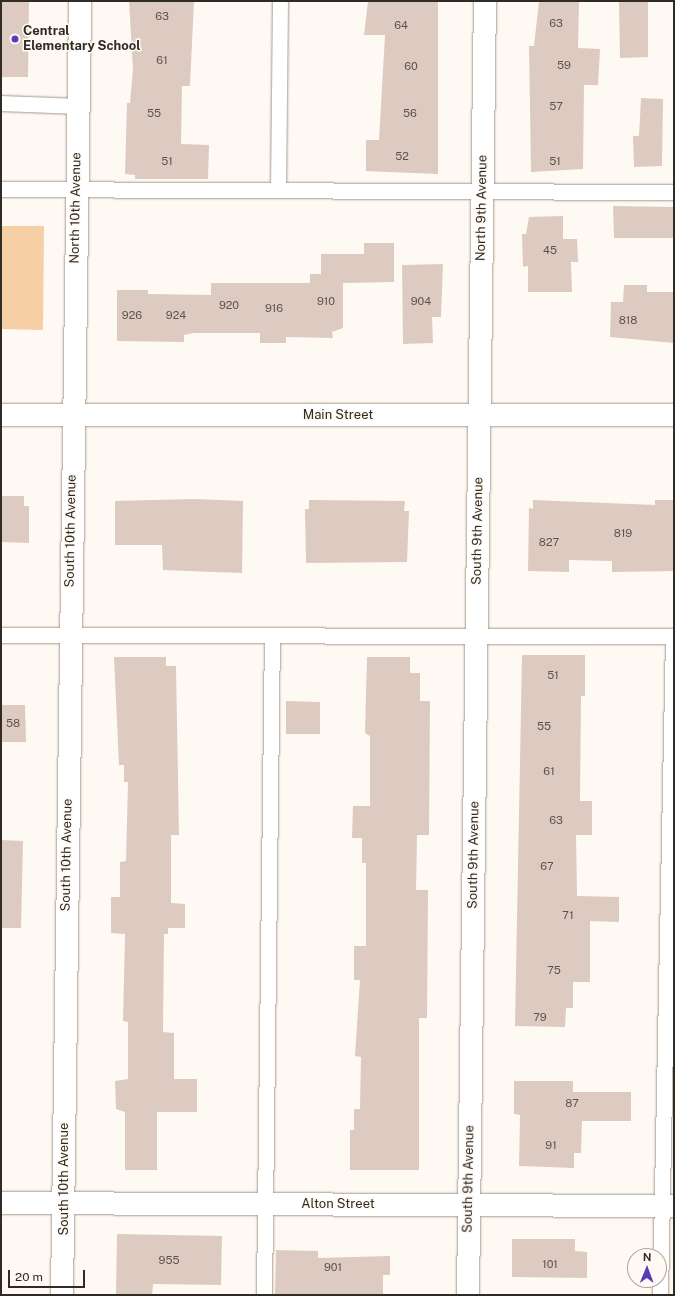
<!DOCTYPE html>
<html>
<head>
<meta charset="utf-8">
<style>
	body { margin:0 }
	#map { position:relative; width:675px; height:1296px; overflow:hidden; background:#fff9f3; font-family:"Public Sans",sans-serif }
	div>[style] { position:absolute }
	.green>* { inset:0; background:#f7cfa5 }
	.building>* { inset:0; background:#ddcbc1 }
	.roads { filter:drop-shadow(0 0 1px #a5988b) drop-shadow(0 0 1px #a5988b) }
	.lane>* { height:15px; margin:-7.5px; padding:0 7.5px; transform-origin:7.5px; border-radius:7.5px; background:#fff }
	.street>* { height:22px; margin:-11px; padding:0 11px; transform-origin:11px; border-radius:11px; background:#fff }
	.secondary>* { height:22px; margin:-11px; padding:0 11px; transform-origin:11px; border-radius:11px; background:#fff }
	.dots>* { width:11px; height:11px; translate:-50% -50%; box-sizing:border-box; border:2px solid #fff9f3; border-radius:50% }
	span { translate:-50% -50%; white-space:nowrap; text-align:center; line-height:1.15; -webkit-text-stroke:3px #fff9f3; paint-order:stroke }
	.number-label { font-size:11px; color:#5c534d }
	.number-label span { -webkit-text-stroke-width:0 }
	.poi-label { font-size:13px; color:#312b26; font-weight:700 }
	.left { translate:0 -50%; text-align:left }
	.street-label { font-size:13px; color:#312b26 }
	.frame { position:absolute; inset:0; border:2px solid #312b26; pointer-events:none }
	.north { position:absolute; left:627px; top:1248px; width:40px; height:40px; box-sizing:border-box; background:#fff9f3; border:1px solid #ada7a1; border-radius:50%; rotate:1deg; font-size:11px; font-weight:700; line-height:16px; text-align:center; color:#312b26 }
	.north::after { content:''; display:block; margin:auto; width:14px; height:18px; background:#593bb3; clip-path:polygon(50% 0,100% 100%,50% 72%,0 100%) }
	.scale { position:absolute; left:8px; top:1270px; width:77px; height:18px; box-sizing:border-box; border:2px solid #312b26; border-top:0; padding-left:5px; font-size:12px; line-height:14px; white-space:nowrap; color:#312b26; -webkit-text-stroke:3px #fff9f3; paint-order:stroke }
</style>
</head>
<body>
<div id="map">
	<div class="green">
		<i style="clip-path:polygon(1px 226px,44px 226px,43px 330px,1px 329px)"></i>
	</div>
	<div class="building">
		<i style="clip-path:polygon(1px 1px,29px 1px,28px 77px,1px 77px)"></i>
		<i style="clip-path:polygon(129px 1px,194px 1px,190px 86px,182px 86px,181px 144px,209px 145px,208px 179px,135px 179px,135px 175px,125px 174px,127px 103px,130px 103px,133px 69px)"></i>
		<i style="clip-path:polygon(368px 1px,438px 1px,438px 174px,366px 171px,366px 140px,379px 140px,385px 35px,364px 35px)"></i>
		<i style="clip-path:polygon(539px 1px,579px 1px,578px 48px,600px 49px,598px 85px,584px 85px,583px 169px,531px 172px,529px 46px,534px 46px)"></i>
		<i style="clip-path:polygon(619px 1px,648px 1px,648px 57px,620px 58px)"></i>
		<i style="clip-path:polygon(641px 98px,663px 99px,662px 166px,634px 167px,633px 136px,639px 136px)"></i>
		<i style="clip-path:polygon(613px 206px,674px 207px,674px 238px,614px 238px)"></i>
		<i style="clip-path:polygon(563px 216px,563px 239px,577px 239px,578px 262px,571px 262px,572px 292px,528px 292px,528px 266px,523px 267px,522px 234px,526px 234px,529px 217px)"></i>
		<i style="clip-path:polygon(364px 243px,394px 243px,394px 282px,343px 283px,343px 328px,332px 332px,333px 338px,286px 337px,286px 343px,260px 343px,260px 333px,194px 333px,184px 335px,184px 342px,117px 341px,117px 290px,148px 290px,148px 294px,211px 295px,211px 283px,310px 283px,310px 274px,321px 274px,321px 254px,364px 254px)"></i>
		<i style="clip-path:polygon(443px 264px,441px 317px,432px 317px,433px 343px,403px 344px,402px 265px)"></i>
		<i style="clip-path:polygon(624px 285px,647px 285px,647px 292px,674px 292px,674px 343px,610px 337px,611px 302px,623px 302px)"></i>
		<i style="clip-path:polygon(1px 496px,24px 496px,24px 506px,29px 506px,29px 543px,1px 542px)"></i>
		<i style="clip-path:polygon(193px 499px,243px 501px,242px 573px,163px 570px,162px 545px,115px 545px,115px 501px)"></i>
		<i style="clip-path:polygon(309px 500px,405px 501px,404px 511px,409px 511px,407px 562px,306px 563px,305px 509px,309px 509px)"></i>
		<i style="clip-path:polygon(533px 500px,655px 505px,655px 500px,674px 500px,674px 571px,612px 572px,612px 561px,569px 560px,569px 572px,528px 571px,529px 508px,533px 509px)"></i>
		<i style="clip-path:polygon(522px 655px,585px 655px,585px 696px,581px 696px,580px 801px,592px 801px,592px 835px,576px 835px,577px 896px,619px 897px,619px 922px,590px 921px,590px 982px,573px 982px,573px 1008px,566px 1008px,565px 1027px,515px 1026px)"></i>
		<i style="clip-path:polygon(114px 657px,166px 657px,166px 666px,176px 666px,179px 835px,171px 835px,171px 903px,185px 904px,185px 928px,168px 928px,168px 934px,164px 934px,163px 1032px,174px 1033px,174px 1079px,197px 1079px,197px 1112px,157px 1112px,157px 1170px,125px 1170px,125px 1112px,116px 1109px,115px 1081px,128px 1079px,128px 1022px,123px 1021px,125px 934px,111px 933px,111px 897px,120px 897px,120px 862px,126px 861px,128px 782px,124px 782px,124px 765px,119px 765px)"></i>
		<i style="clip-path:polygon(367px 657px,410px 657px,410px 673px,420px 673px,420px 701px,430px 701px,429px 835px,417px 835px,416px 890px,428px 890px,427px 1018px,419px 1018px,419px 1170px,350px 1170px,350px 1130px,354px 1130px,354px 1109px,360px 1109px,361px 1057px,355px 1056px,360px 980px,354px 980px,354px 946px,366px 946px,366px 863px,362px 863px,362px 838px,352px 838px,353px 806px,370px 806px,370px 736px,365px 733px)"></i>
		<i style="clip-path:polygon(286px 701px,320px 702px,320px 734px,286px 734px)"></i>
		<i style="clip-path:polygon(1px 705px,25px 705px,26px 742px,1px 742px)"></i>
		<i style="clip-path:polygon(1px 840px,23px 841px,21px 928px,1px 928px)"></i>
		<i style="clip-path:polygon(514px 1081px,573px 1081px,573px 1092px,631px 1092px,631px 1121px,582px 1121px,581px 1153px,574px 1153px,574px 1168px,519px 1166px,520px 1115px,514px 1114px)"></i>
		<i style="clip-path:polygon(117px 1234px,222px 1236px,221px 1285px,153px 1284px,152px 1295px,116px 1295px)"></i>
		<i style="clip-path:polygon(512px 1239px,575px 1239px,575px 1251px,587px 1252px,587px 1278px,512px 1277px)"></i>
		<i style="clip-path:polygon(276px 1250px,318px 1251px,318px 1258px,390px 1256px,390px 1275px,383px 1275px,383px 1295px,275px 1295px)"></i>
	</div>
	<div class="roads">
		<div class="lane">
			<i style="left:1px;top:103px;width:77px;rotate:2.2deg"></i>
			<i style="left:1px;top:189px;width:673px;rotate:0.26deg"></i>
			<i style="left:278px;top:190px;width:189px;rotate:-89.4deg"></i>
			<i style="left:1px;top:635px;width:673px;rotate:0.09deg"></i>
			<i style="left:264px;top:1295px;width:660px;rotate:-89.31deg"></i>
			<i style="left:660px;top:1295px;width:659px;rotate:-88.87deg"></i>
		</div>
		<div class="street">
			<i style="left:1px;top:1203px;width:673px;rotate:0.26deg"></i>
			<i style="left:62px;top:1295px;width:1294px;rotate:-89.2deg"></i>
		</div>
		<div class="secondary">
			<i style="left:1px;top:415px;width:673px"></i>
			<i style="left:468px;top:1295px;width:1294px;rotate:-89.25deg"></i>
		</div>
	</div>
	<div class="dots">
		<i style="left:15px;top:39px;background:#593bb3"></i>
	</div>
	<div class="number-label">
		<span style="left:162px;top:16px">63</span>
		<span style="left:556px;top:23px">63</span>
		<span style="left:401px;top:25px">64</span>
		<span style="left:162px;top:60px">61</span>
		<span style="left:564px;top:65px">59</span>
		<span style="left:411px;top:66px">60</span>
		<span style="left:556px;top:106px">57</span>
		<span style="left:154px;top:113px">55</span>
		<span style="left:410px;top:113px">56</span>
		<span style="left:402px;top:156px">52</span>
		<span style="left:167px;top:161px">51</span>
		<span style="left:555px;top:161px">51</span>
		<span style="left:550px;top:250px">45</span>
		<span style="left:326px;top:301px">910</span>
		<span style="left:421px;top:301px">904</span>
		<span style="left:229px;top:305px">920</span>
		<span style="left:274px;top:308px">916</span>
		<span style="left:132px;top:315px">926</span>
		<span style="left:176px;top:315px">924</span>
		<span style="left:628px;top:320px">818</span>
		<span style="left:623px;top:533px">819</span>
		<span style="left:549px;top:542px">827</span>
		<span style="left:553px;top:675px">51</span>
		<span style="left:13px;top:723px">58</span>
		<span style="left:544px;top:726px">55</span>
		<span style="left:549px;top:771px">61</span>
		<span style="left:556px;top:820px">63</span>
		<span style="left:547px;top:866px">67</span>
		<span style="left:568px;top:915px">71</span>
		<span style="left:554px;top:970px">75</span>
		<span style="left:540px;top:1017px">79</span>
		<span style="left:572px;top:1103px">87</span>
		<span style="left:551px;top:1145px">91</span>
		<span style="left:169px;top:1260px">955</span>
		<span style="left:550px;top:1264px">101</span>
		<span style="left:333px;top:1267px">901</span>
	</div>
	<div class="poi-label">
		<span class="left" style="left:23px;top:39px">Central<br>Elementary School</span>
	</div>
	<div class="street-label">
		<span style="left:76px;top:208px;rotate:-89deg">North 10th Avenue</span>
		<span style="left:482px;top:208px;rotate:-89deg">North 9th Avenue</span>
		<span style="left:338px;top:415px">Main Street</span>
		<span style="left:71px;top:531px;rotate:-89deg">South 10th Avenue</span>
		<span style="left:478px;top:531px;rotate:-89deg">South 9th Avenue</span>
		<span style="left:67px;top:855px;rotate:-89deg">South 10th Avenue</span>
		<span style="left:474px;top:855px;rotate:-89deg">South 9th Avenue</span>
		<span style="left:64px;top:1179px;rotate:-90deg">South 10th Avenue</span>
		<span style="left:469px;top:1179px;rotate:-89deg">South 9th Avenue</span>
		<span style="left:338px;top:1204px">Alton Street</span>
	</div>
	<div class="frame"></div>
	<div class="north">N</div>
	<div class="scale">20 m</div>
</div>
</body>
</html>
